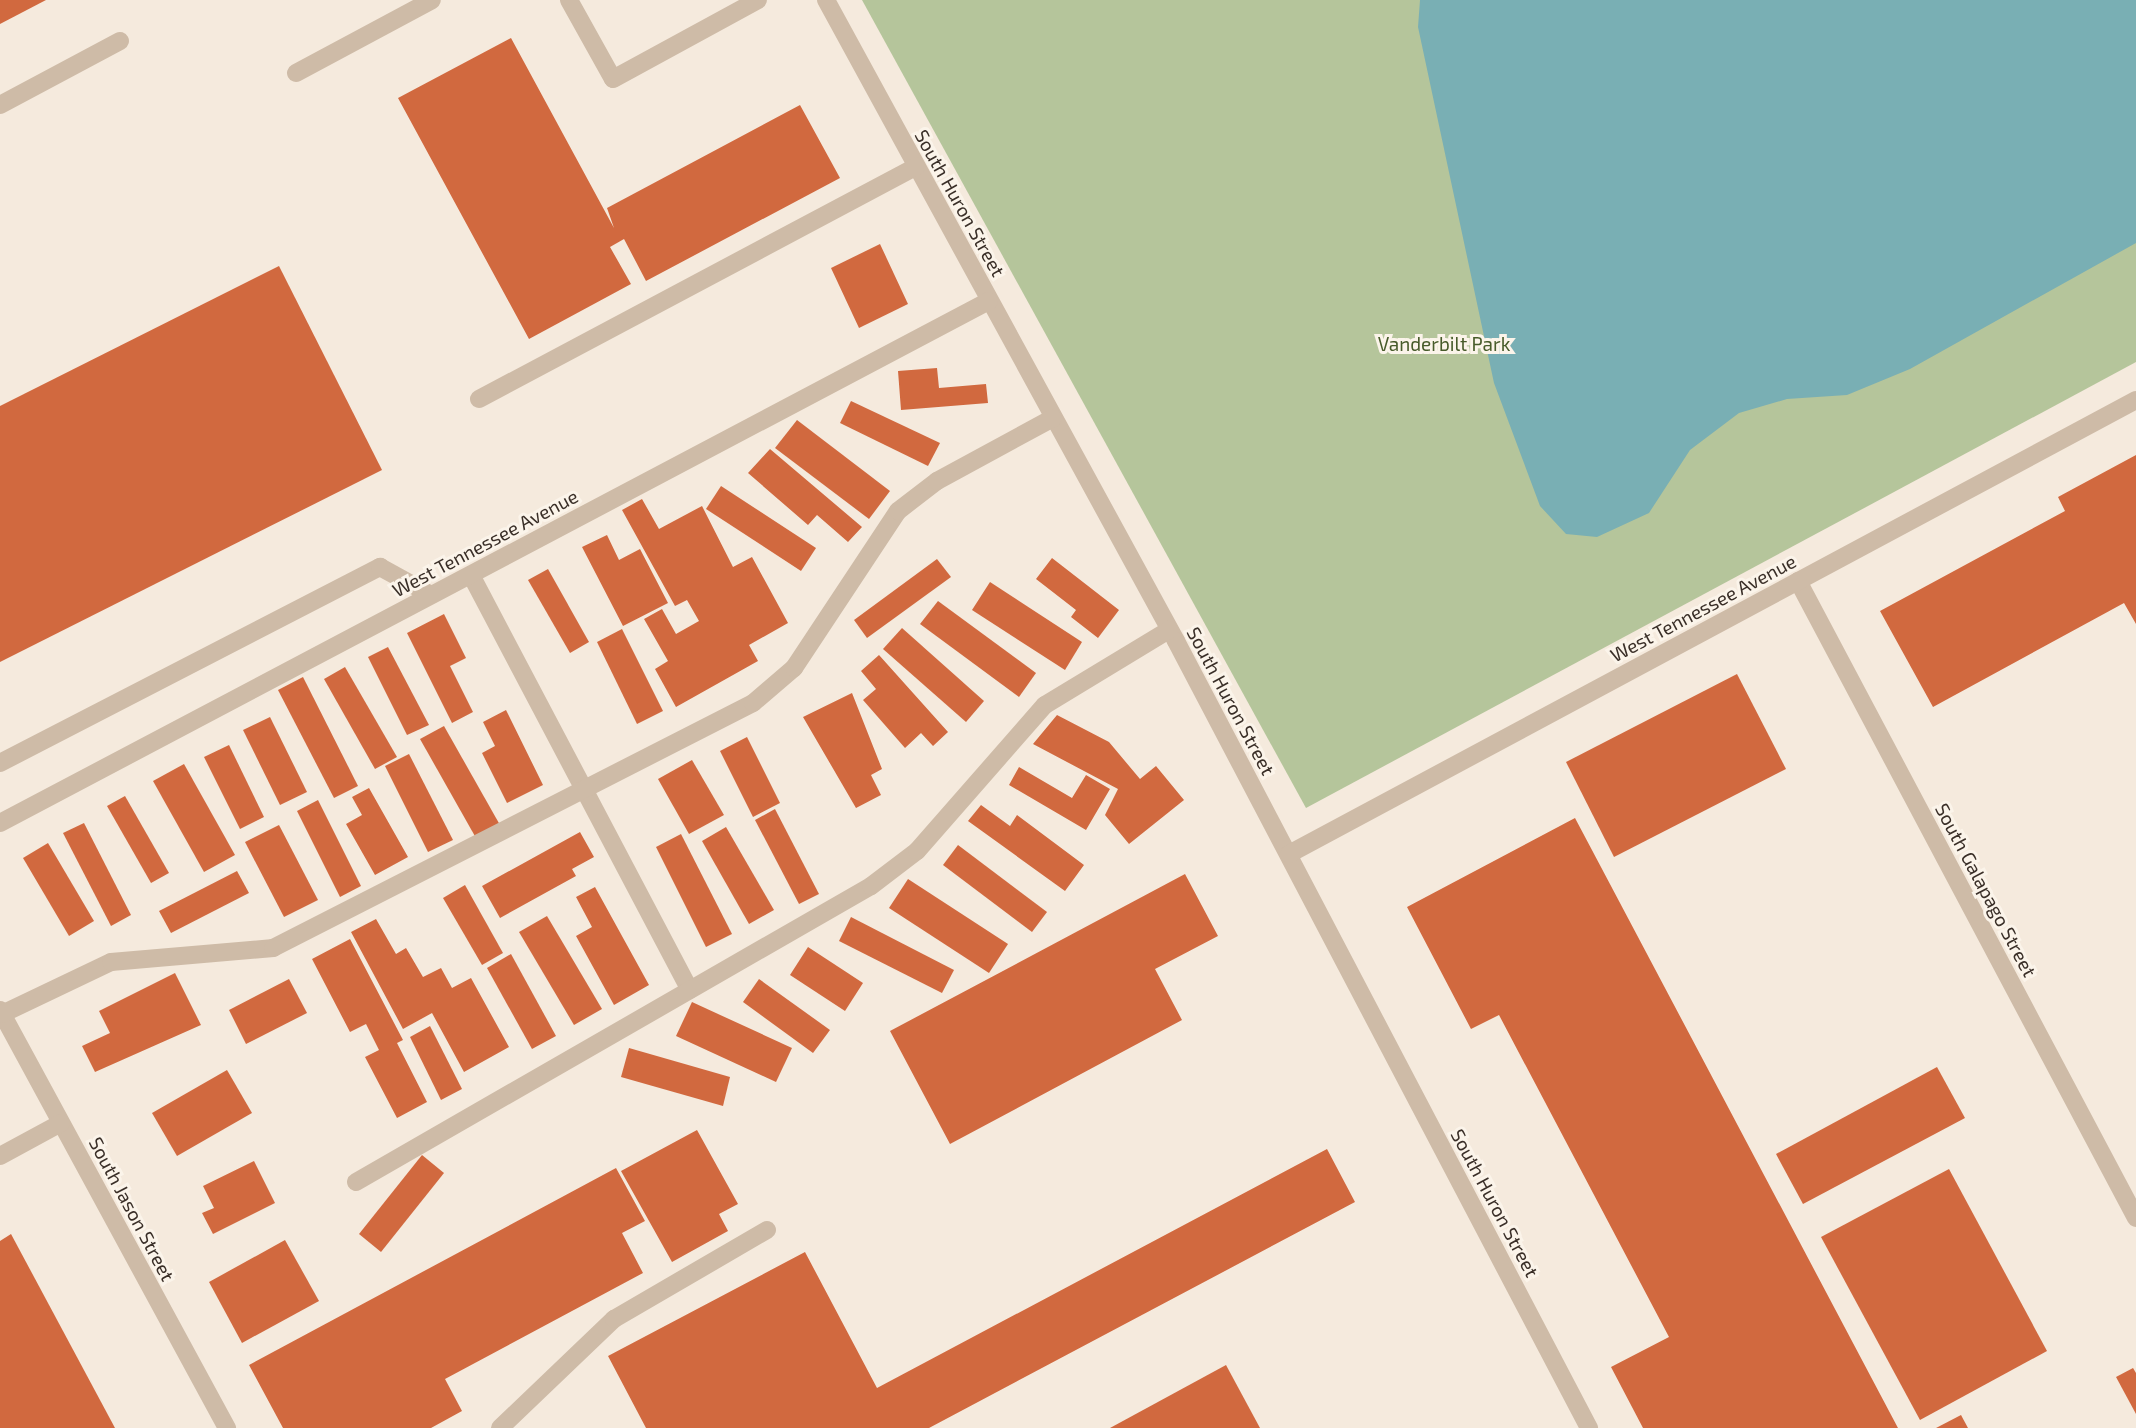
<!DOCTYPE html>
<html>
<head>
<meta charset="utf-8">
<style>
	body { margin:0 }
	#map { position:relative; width:2136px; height:1428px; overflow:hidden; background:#f5eadd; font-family:"Exo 2",sans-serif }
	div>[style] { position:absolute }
	.green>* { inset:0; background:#b5c59b }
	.water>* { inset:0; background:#79afb4 }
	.building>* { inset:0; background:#d1693f }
	.minor>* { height:18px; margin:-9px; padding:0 9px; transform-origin:9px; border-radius:9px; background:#cebba7 }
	span { translate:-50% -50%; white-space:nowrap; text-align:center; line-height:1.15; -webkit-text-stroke:6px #fbf4ea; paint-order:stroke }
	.street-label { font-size:19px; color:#3a2f28 }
	.park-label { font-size:19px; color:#475b2a }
</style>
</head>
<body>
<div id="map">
	<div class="green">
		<i style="clip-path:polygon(862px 0,2136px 0,2136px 362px,1306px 808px)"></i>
	</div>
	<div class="water">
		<i style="clip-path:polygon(1420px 0,2136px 0,2136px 243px,1910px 369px,1847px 395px,1787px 399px,1739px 413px,1690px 450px,1649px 513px,1597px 537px,1566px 534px,1540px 506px,1494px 383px,1418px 27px)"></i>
	</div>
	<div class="building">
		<i style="clip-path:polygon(0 0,46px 0,0 24px)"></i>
		<i style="clip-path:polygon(511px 38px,614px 228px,607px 208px,800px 105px,840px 178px,646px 281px,624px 239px,610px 247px,631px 284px,529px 339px,398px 98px)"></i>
		<i style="clip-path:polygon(880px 244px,908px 304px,859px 328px,831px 268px)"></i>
		<i style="clip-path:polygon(279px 266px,382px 470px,0 662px,0 406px)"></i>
		<i style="clip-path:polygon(937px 368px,939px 388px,986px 384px,988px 403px,901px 410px,898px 371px)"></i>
		<i style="clip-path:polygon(851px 401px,940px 443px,928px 466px,840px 423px)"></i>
		<i style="clip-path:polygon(797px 420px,890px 491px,869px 519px,775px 448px)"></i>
		<i style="clip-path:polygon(770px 449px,862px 527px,848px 542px,817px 515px,808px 525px,748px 473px)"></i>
		<i style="clip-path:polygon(2136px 455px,2136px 624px,2124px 603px,1933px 707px,1880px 611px,2065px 511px,2058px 497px)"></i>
		<i style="clip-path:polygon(721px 486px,816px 548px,801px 571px,706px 509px)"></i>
		<i style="clip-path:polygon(642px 499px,659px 529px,702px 506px,733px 567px,752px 557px,788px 623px,749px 645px,758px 661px,676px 707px,655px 669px,668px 661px,644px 619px,662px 609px,676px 634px,699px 621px,687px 600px,675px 606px,622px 510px)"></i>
		<i style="clip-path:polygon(607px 535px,619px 560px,640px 549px,668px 603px,623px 626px,582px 547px)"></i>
		<i style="clip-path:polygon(1052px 558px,1119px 610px,1098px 638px,1071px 617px,1076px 610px,1036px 579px)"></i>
		<i style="clip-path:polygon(937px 559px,951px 577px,867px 638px,854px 620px)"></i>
		<i style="clip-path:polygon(548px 569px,589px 642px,570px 653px,528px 580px)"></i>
		<i style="clip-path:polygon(990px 582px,1082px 642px,1065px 670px,972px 610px)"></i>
		<i style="clip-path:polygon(938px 601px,1036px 673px,1019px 697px,920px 624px)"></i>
		<i style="clip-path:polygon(444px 614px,466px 658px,450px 666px,473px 712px,452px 723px,407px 633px)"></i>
		<i style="clip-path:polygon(902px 628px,984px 701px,966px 722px,883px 649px)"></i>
		<i style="clip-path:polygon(622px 629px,663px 711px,637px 724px,597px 642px)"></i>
		<i style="clip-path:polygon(388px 647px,429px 725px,407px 735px,368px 657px)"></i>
		<i style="clip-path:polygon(879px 655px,948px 732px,933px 746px,921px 733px,905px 748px,863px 700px,876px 689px,861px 671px)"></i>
		<i style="clip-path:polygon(345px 667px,397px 757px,375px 769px,324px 679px)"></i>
		<i style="clip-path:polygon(1737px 674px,1786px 769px,1614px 857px,1566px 762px)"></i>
		<i style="clip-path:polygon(303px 677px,358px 786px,334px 798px,278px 690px)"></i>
		<i style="clip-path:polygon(852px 693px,882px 769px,871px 775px,881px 795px,856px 808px,803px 717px)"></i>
		<i style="clip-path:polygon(506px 710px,543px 785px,507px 803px,482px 753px,495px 746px,483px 722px)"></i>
		<i style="clip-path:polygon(1057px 715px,1109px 742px,1140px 779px,1156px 766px,1184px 800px,1129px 844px,1105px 815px,1118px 789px,1033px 744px)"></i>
		<i style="clip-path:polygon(270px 717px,307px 792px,280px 805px,243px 730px)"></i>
		<i style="clip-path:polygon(444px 726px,500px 825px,476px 838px,420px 739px)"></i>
		<i style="clip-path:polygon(747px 737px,780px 803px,753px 817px,720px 751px)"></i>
		<i style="clip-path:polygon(229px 745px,264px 817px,240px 829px,204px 757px)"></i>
		<i style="clip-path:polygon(409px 754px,453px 840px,428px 852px,385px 766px)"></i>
		<i style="clip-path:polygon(692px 760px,724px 815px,689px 834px,658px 779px)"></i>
		<i style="clip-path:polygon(184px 764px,235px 855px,204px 872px,153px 781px)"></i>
		<i style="clip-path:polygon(1019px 767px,1072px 798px,1086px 775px,1110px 789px,1086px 830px,1009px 785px)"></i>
		<i style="clip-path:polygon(369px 788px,408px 857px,375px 875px,346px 824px,362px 815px,352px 797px)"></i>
		<i style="clip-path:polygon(125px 796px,169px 873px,151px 883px,107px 806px)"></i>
		<i style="clip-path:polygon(318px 800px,361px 886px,340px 897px,297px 811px)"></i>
		<i style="clip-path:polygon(981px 805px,1010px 826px,1017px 815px,1084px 865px,1065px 891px,968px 821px)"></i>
		<i style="clip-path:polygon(775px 809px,819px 894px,799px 904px,755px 820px)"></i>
		<i style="clip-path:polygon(1575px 818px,1898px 1428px,1643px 1428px,1611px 1367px,1669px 1337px,1499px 1015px,1471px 1029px,1407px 907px)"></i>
		<i style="clip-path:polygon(84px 823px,131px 915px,111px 926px,63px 833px)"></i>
		<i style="clip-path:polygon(279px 825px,318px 900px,284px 917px,245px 842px)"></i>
		<i style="clip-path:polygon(726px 827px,774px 910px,749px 924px,702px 841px)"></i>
		<i style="clip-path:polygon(580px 832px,594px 857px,572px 869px,576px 876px,500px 918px,482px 886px)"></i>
		<i style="clip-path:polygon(681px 834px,732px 934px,706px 947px,656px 847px)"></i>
		<i style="clip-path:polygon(48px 843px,94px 921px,69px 936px,23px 858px)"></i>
		<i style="clip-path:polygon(958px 845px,1047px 912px,1032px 932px,943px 865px)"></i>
		<i style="clip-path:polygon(237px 871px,249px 893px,171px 933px,159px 911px)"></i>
		<i style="clip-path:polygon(1185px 874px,1218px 936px,1155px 969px,1182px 1020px,950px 1144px,890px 1031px)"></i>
		<i style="clip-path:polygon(908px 879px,1008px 944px,989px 973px,889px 908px)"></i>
		<i style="clip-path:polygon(465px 885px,503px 953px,482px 965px,443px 898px)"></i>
		<i style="clip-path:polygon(595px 887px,649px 985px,614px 1005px,576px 936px,592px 927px,576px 897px)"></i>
		<i style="clip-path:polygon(547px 916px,602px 1009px,574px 1025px,519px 932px)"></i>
		<i style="clip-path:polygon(851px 917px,954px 970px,942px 993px,839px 941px)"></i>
		<i style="clip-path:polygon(376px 919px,396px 954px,406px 948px,423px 977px,441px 968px,452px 988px,471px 978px,509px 1047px,464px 1072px,432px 1013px,403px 1029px,351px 932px)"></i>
		<i style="clip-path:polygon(350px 939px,403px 1040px,397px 1043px,427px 1102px,397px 1118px,365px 1057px,379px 1050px,366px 1024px,350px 1032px,312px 959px)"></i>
		<i style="clip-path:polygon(808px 947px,863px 983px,845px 1011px,790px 975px)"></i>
		<i style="clip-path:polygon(511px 954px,556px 1036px,532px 1049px,487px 968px)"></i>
		<i style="clip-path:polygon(175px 973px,201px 1025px,95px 1072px,82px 1046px,110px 1033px,99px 1011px)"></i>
		<i style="clip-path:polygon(289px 979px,307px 1013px,246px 1044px,229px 1010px)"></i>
		<i style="clip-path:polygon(759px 979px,830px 1030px,813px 1053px,743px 1002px)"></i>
		<i style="clip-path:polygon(692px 1002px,792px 1048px,776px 1082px,676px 1036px)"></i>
		<i style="clip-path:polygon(430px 1026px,462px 1089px,441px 1100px,410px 1037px)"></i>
		<i style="clip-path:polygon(629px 1048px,730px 1077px,723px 1106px,621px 1077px)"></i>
		<i style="clip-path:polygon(1937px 1067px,1965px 1118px,1803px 1204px,1776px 1154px)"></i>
		<i style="clip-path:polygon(227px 1070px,252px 1113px,177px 1156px,152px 1113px)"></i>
		<i style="clip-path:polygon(697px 1130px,738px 1204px,719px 1214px,728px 1231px,672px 1262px,621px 1171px)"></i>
		<i style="clip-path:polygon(1327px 1149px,1355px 1202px,929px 1428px,646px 1428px,608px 1356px,805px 1252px,877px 1388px)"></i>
		<i style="clip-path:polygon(422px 1155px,444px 1173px,381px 1252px,359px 1234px)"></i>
		<i style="clip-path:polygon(254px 1161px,275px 1203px,213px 1234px,202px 1213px,214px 1208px,203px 1186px)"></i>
		<i style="clip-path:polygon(616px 1168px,645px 1221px,622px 1233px,643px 1273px,445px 1379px,462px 1411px,431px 1428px,283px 1428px,249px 1365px)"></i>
		<i style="clip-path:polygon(1949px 1169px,2047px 1351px,1920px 1420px,1821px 1237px)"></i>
		<i style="clip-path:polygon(11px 1234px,115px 1428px,0 1428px,0 1241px)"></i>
		<i style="clip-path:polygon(285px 1240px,319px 1301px,242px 1343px,209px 1282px)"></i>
		<i style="clip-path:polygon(1226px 1365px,1260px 1428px,1110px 1428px)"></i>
		<i style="clip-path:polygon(2133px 1368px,2136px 1373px,2136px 1414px,2116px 1377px)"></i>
		<i style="clip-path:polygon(1961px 1415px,1968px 1428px,1936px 1428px)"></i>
	</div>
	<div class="minor">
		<i style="left:569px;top:0;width:90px;rotate:60.9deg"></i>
		<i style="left:613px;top:79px;width:165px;rotate:-28.6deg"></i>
		<i style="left:826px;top:0;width:730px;rotate:61.36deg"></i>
		<i style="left:1176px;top:641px;width:889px;rotate:62.31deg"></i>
		<i style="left:296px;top:73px;width:154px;rotate:-28.2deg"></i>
		<i style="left:0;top:105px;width:136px;rotate:-28.1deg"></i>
		<i style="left:479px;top:399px;width:495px;rotate:-28deg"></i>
		<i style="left:471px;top:575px;width:469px;rotate:62.2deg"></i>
		<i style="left:1798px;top:581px;width:721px;rotate:62.05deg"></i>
		<i style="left:0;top:763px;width:428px;rotate:-27.3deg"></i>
		<i style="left:380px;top:567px;width:58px;rotate:28.8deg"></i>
		<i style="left:0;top:823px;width:1118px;rotate:-27.83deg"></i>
		<i style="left:1289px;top:854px;width:961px;rotate:-28.19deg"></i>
		<i style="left:0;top:1010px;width:476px;rotate:61.5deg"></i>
		<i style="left:2px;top:1014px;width:121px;rotate:-25.5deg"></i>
		<i style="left:111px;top:962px;width:163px;rotate:-4.9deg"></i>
		<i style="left:273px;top:948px;width:539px;rotate:-27.04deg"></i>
		<i style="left:753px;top:703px;width:54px;rotate:-40.5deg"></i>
		<i style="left:794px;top:668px;width:188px;rotate:-56.5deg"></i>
		<i style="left:898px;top:511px;width:49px;rotate:-37.6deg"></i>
		<i style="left:937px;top:481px;width:132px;rotate:-28.5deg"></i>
		<i style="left:0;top:1156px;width:69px;rotate:-28.4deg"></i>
		<i style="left:356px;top:1182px;width:594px;rotate:-29.89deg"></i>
		<i style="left:871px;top:886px;width:58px;rotate:-37.3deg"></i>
		<i style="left:917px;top:851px;width:194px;rotate:-48.8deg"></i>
		<i style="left:1045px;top:705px;width:145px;rotate:-31.2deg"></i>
		<i style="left:500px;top:1428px;width:158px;rotate:-43.7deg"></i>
		<i style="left:614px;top:1319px;width:177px;rotate:-30.2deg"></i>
	</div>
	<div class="street-label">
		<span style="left:960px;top:203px;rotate:61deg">South Huron Street</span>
		<span style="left:485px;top:543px;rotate:-28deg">West Tennessee Avenue</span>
		<span style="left:1703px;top:608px;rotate:-28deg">West Tennessee Avenue</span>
		<span style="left:1231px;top:701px;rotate:62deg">South Huron Street</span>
		<span style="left:1986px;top:890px;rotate:62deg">South Galapago Street</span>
		<span style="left:1495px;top:1203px;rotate:62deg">South Huron Street</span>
		<span style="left:132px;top:1209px;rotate:62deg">South Jason Street</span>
	</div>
	<div class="park-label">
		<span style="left:1444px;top:344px">Vanderbilt Park</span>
	</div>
</div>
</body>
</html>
